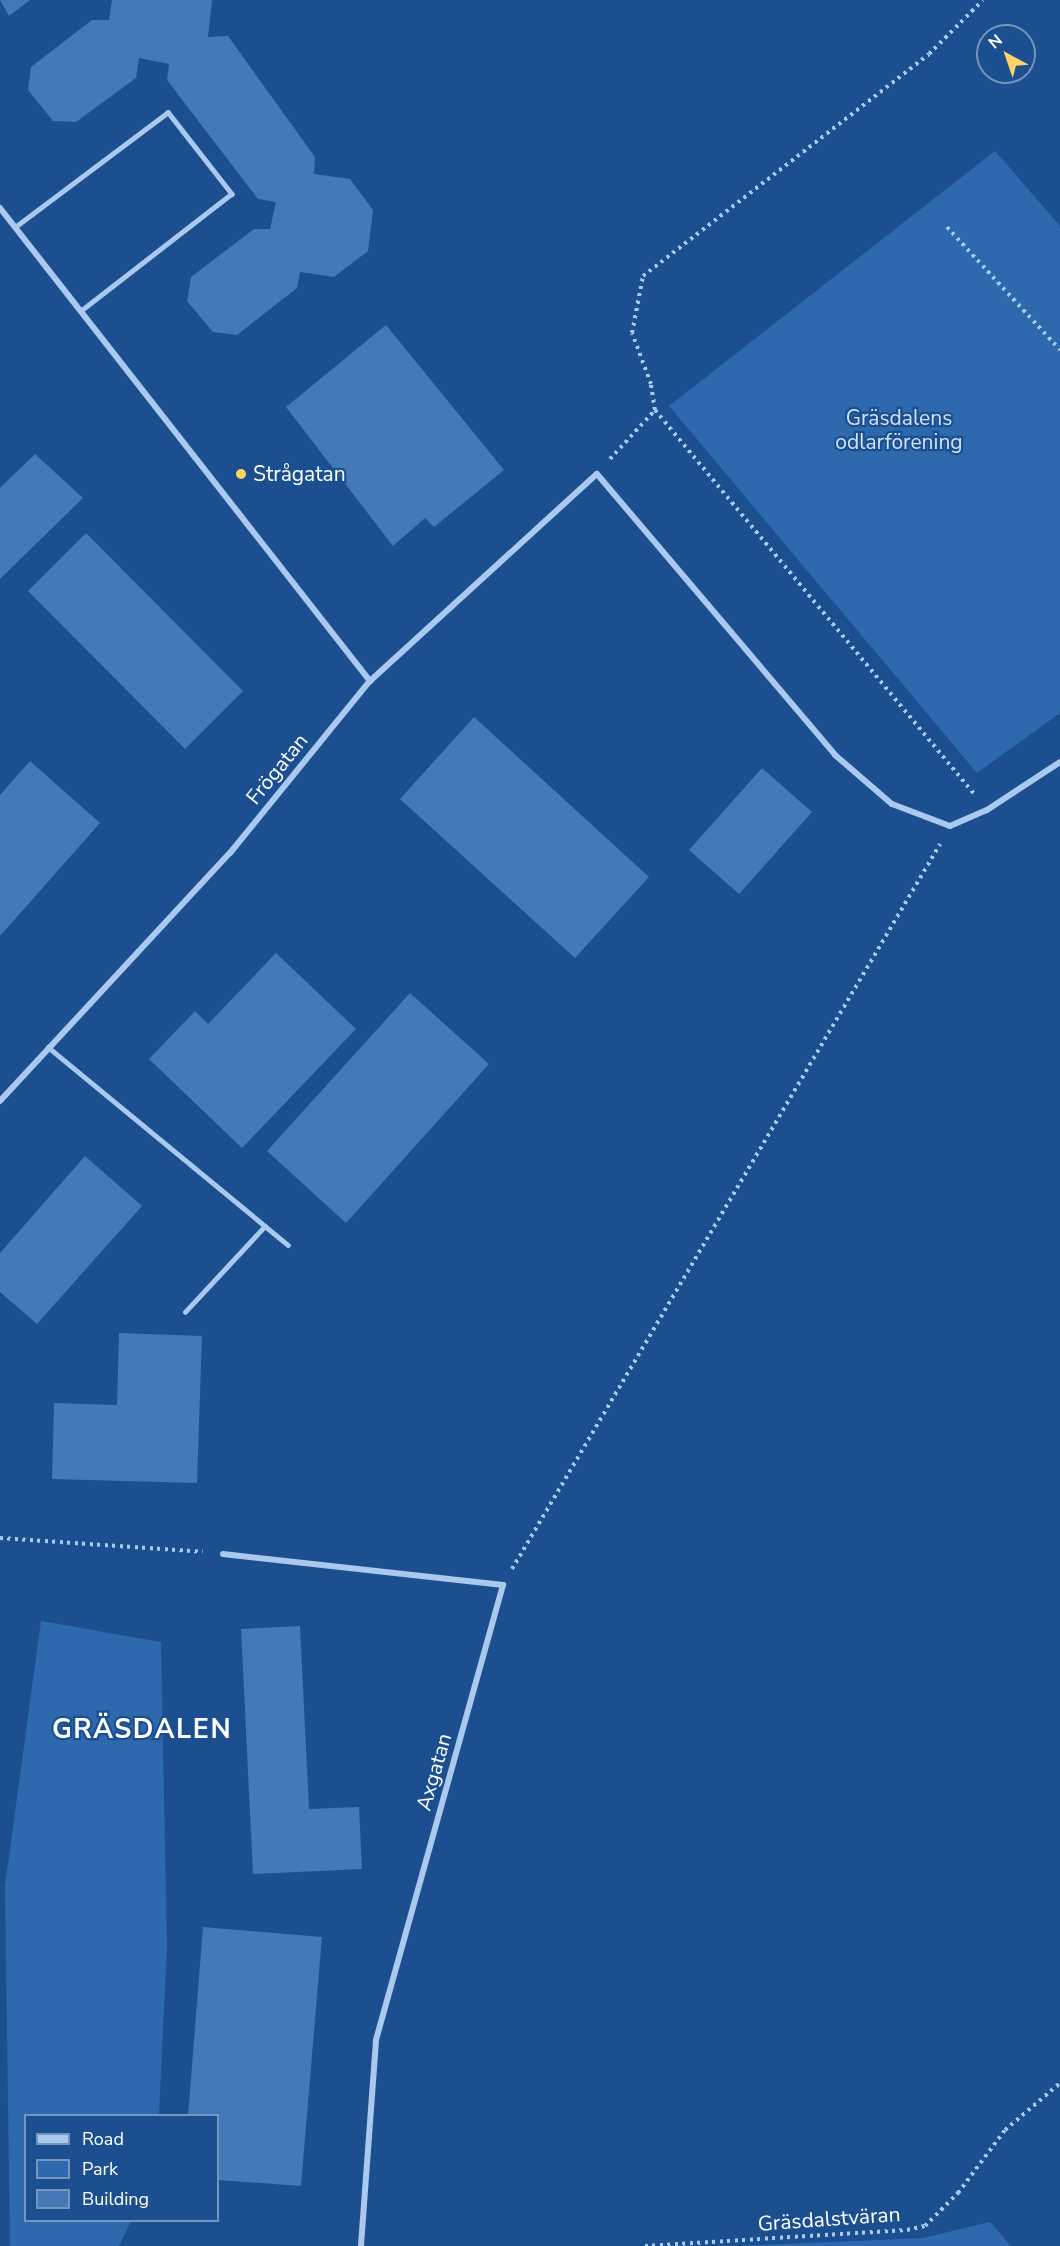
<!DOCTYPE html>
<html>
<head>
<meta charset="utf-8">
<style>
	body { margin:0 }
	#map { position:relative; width:1060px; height:2246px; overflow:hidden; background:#1b4f8f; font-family:"Nunito Sans",sans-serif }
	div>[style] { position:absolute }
	.green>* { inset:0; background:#2e69ad }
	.building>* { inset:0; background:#4478b7 }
	.path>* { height:4px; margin-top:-2px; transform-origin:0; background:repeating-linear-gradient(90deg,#a9c9ee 0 3px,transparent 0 7.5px) }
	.lane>* { height:4.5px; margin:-2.25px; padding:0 2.25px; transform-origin:2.25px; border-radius:2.25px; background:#a9c9ee }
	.street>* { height:6px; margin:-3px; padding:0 3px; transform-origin:3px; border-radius:3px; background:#a9c9ee }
	.dots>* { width:16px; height:16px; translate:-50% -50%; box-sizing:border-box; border:3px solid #1b4f8f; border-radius:50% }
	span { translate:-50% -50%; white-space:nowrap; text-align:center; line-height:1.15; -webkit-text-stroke:4.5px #1b4f8f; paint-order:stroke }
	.park-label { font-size:21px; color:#cfe3fa }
	.poi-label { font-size:21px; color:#fff }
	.left { translate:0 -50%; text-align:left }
	.street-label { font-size:21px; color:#fff }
	.district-label { font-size:27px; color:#fff; font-weight:700; letter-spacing:1.5px }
	.legend { position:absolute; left:24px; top:2114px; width:195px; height:108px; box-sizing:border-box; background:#1b4f8f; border:2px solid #7695bc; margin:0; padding:8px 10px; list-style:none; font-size:18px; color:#fff }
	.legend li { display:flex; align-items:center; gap:12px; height:30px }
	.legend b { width:30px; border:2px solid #7695bc }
	.north { position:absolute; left:976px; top:24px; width:60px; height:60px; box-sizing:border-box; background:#1b4f8f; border:2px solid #7695bc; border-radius:50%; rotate:320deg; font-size:16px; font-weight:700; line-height:24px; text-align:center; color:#fff }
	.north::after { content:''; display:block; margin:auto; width:21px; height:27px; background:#ffd166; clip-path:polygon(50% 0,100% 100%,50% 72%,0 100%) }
</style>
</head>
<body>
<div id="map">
	<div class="green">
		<i style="clip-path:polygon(995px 151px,1060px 226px,1060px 713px,977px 773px,669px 406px)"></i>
		<i style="clip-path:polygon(41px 1621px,161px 1642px,167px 1947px,159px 2115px,26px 2116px,26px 2220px,131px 2221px,119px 2246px,10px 2246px,5px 1886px)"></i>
		<i style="clip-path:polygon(990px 2222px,1011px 2246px,738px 2246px,923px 2238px)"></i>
	</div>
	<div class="building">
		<i style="clip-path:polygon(0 0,30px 0,9px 16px)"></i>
		<i style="clip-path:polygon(112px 0,212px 0,208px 37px,228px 36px,315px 157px,314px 174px,350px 179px,373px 210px,368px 251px,334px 277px,300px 272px,297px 288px,237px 335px,213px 332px,187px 301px,191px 277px,254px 229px,270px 229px,276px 202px,258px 199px,167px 80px,169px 64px,139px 58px,136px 78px,76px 122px,53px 121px,28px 90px,31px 67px,92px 20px,109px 20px)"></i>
		<i style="clip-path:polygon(386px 325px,504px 470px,434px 527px,425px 518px,393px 546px,286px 407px)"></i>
		<i style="clip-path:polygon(35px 454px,83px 498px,0 579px,0 488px)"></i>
		<i style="clip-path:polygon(86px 533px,243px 691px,185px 749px,28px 591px)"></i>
		<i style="clip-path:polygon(474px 717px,649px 877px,575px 958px,400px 799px)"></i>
		<i style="clip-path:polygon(30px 761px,100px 823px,0 936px,0 795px)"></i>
		<i style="clip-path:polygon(762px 768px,812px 812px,739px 894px,689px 850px)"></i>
		<i style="clip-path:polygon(276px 953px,356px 1029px,242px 1148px,149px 1059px,195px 1011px,208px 1024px)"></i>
		<i style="clip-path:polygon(410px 993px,489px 1064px,346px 1223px,267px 1151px)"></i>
		<i style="clip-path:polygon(85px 1156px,142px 1206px,37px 1324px,0 1292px,0 1253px)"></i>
		<i style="clip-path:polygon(119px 1333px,202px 1336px,197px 1483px,52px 1479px,54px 1403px,117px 1405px)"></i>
		<i style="clip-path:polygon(300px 1626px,309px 1809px,359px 1807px,362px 1869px,253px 1874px,241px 1629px)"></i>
		<i style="clip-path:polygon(203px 1927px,322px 1937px,301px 2186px,218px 2180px,218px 2116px,188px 2116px)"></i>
	</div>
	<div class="path">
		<i style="left:947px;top:227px;width:167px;rotate:47.4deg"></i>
		<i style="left:655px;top:410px;width:501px;rotate:50.27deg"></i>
		<i style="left:610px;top:459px;width:67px;rotate:-47.4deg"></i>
		<i style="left:655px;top:410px;width:26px;rotate:-99deg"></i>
		<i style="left:651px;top:384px;width:54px;rotate:-110.4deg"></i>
		<i style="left:632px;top:333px;width:58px;rotate:-79.1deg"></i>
		<i style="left:643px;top:276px;width:362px;rotate:-37.8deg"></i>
		<i style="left:929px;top:54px;width:76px;rotate:-45deg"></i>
		<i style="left:0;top:1538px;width:203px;rotate:3.9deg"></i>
		<i style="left:512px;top:1569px;width:842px;rotate:-59.44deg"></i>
		<i style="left:645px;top:2246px;width:262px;rotate:-3.5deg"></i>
		<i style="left:907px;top:2230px;width:18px;rotate:-13deg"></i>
		<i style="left:925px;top:2226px;width:47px;rotate:-45deg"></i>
		<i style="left:958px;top:2193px;width:79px;rotate:-53.3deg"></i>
		<i style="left:1005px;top:2130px;width:72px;rotate:-40.5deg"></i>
	</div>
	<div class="lane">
		<i style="left:15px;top:227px;width:191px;rotate:-36.9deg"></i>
		<i style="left:168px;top:112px;width:104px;rotate:52deg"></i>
		<i style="left:232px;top:194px;width:191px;rotate:142.2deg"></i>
		<i style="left:48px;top:1047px;width:311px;rotate:39.5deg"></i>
		<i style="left:185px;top:1312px;width:117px;rotate:-47.1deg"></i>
	</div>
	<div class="street">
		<i style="left:0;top:208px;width:601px;rotate:51.97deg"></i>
		<i style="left:0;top:1101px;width:338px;rotate:-47.2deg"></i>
		<i style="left:230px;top:853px;width:222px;rotate:-50.9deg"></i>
		<i style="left:370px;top:681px;width:307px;rotate:-42.4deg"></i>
		<i style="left:597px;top:474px;width:368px;rotate:49.7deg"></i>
		<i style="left:835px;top:755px;width:75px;rotate:40.7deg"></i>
		<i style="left:892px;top:804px;width:62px;rotate:20.8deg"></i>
		<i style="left:950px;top:826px;width:40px;rotate:-23.4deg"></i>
		<i style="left:987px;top:810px;width:87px;rotate:-33.3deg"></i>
		<i style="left:223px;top:1554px;width:282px;rotate:6.3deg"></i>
		<i style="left:503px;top:1585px;width:473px;rotate:105.6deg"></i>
		<i style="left:376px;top:2041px;width:206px;rotate:94.2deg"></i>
	</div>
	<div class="dots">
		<i style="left:241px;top:474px;background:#ffd166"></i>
	</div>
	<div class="park-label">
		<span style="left:899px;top:430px">Gräsdalens<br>odlarförening</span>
	</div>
	<div class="poi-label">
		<span class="left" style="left:253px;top:474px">Strågatan</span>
	</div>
	<div class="street-label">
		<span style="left:277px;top:769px;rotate:-51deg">Frögatan</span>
		<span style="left:434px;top:1772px;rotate:-74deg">Axgatan</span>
		<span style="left:829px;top:2219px;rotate:-4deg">Gräsdalstväran</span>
	</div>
	<div class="district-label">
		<span style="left:142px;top:1730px">GRÄSDALEN</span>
	</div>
	<ul class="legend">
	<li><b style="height:8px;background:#a9c9ee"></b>Road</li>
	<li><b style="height:16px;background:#2e69ad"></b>Park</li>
	<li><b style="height:16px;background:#4478b7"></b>Building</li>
	</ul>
	<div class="north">N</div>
</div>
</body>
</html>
